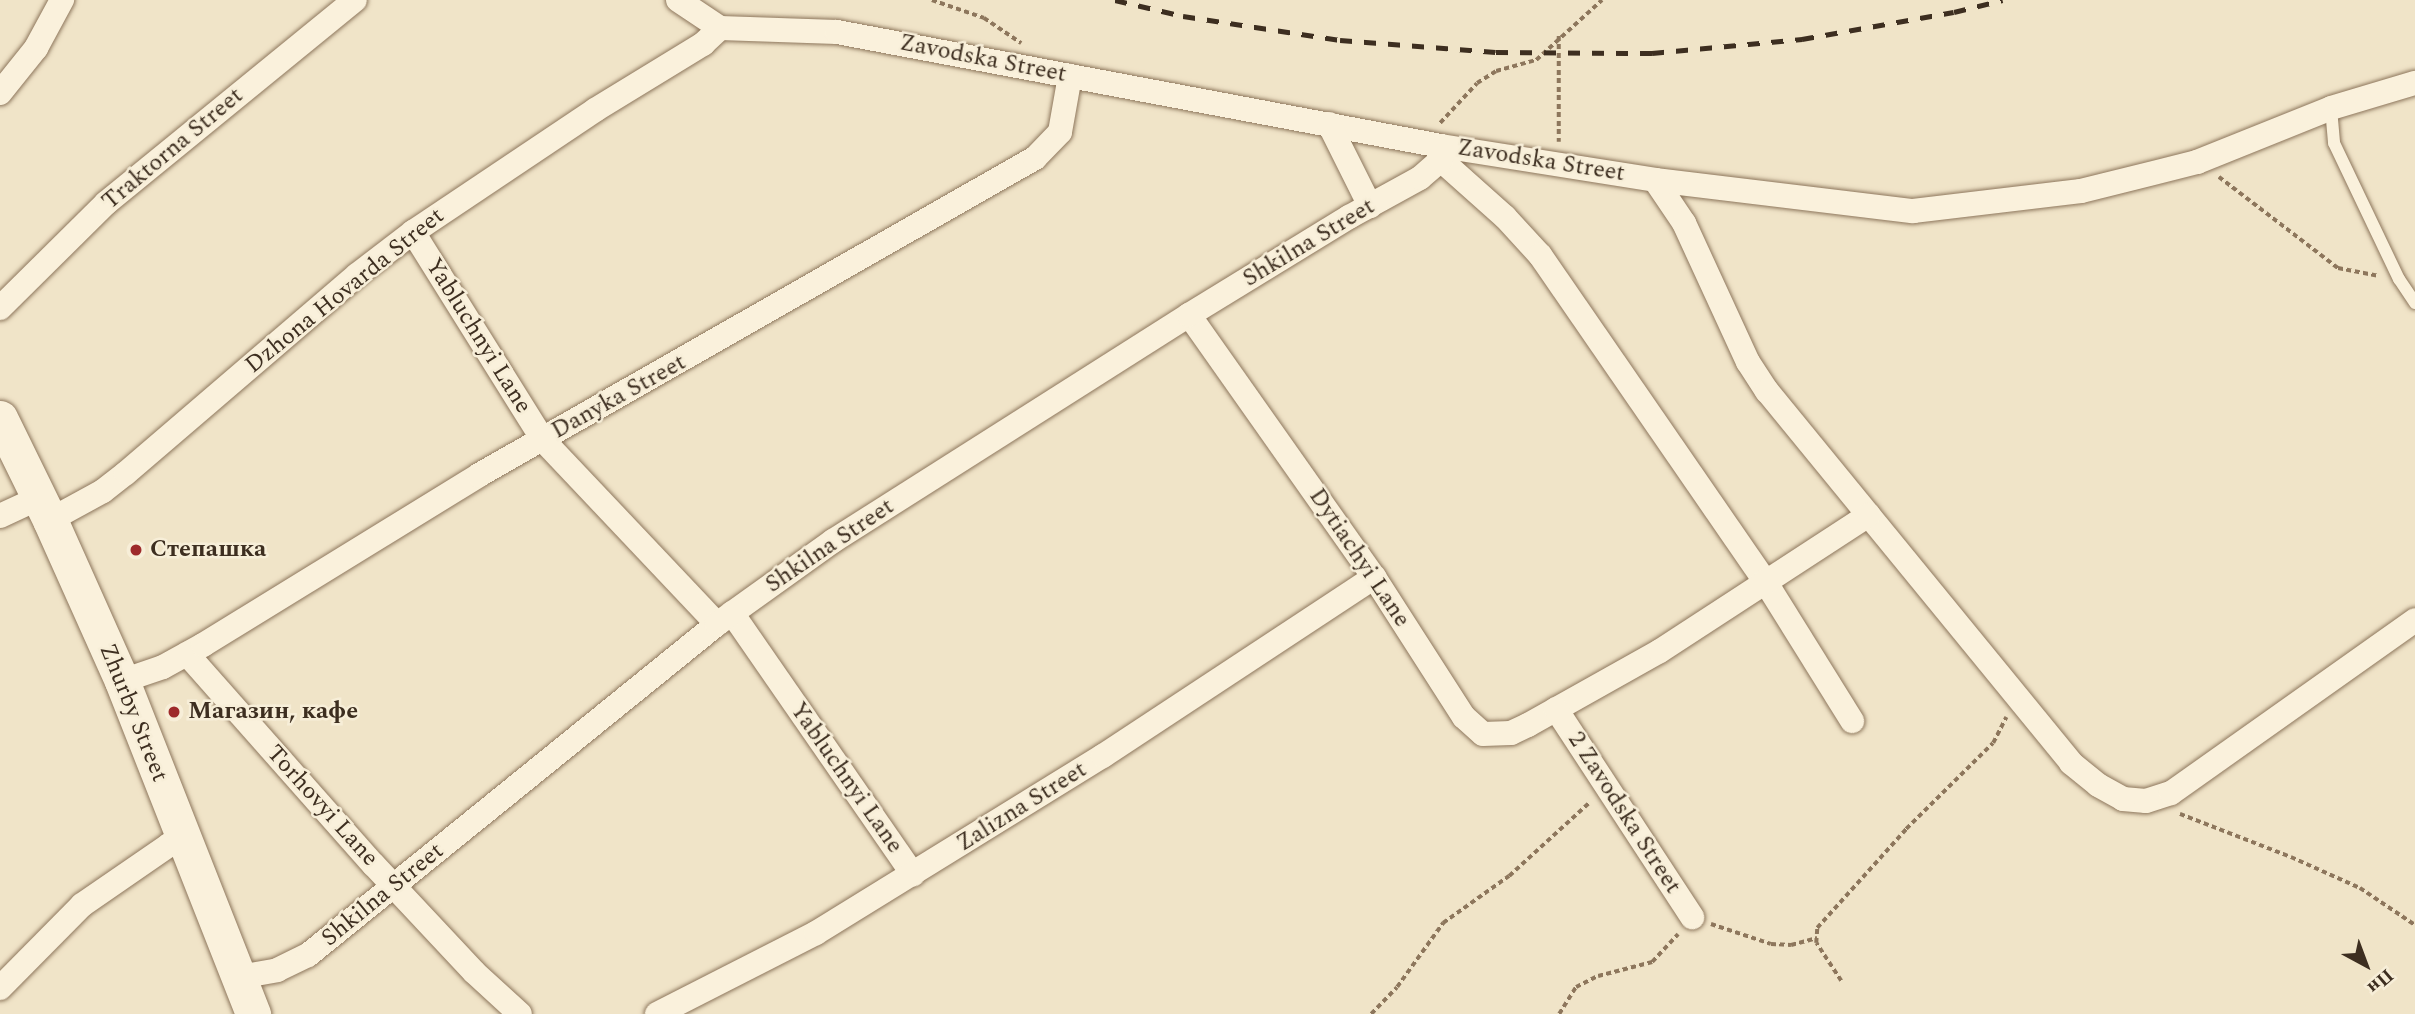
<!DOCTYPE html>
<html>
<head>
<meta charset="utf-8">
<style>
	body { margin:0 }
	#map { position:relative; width:2415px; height:1014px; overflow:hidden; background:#f0e4c8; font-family:Spectral,serif }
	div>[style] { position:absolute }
	.path>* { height:3.5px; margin-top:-1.75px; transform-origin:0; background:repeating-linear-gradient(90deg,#8d765c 0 5px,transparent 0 8.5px) }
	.roads { filter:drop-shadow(0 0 2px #8d765c) drop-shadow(0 0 2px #8d765c) }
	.lane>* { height:12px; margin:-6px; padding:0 6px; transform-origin:6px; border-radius:6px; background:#faf1dc }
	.street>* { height:24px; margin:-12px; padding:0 12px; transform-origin:12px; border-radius:12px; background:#faf1dc }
	.secondary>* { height:35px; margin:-17.5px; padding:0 17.5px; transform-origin:17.5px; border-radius:17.5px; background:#faf1dc }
	.rail>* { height:5px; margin-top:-2.5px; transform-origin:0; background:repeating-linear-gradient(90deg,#3d2e20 0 12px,transparent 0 24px) }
	.dots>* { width:19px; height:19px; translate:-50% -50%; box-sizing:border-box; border:4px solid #f7eed8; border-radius:50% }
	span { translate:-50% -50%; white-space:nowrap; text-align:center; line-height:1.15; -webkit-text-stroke:5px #f7eed8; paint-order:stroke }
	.street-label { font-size:24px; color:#3d2e20 }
	.poi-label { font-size:24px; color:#3d2e20; font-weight:700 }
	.left { translate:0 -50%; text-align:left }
	.north { position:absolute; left:2331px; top:930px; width:70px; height:70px; -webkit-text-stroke:5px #f7eed8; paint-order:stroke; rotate:139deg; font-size:19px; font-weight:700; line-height:28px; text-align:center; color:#3d2e20 }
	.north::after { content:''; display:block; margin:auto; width:24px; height:32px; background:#3d2e20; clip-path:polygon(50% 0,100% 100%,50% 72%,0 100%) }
</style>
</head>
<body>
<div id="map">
	<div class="path">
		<i style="left:932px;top:0;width:55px;rotate:19.1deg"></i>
		<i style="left:984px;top:18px;width:45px;rotate:34deg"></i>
		<i style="left:1559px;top:36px;width:106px;rotate:90deg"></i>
		<i style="left:1440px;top:123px;width:54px;rotate:-47.2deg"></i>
		<i style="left:1477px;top:83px;width:22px;rotate:-32deg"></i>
		<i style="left:1496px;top:71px;width:41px;rotate:-15.4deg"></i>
		<i style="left:1536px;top:60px;width:89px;rotate:-42.3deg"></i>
		<i style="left:2219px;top:177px;width:150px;rotate:37.4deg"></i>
		<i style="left:2338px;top:268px;width:42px;rotate:11deg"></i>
		<i style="left:2180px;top:814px;width:119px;rotate:21.2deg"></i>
		<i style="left:2291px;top:857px;width:76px;rotate:24.2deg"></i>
		<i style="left:2360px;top:888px;width:66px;rotate:33.9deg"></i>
		<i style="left:1711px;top:924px;width:63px;rotate:18.4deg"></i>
		<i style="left:1771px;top:944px;width:20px;rotate:3deg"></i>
		<i style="left:1791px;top:945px;width:27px;rotate:-15deg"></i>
		<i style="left:1841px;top:981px;width:45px;rotate:-123.3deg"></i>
		<i style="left:1816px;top:943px;width:15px;rotate:-86deg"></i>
		<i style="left:1817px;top:928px;width:133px;rotate:-48deg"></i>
		<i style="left:1906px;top:829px;width:122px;rotate:-44.7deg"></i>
		<i style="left:1993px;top:743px;width:29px;rotate:-63deg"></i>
		<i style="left:1371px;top:1014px;width:37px;rotate:-46deg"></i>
		<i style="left:1397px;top:987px;width:79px;rotate:-54.3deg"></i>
		<i style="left:1443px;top:923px;width:81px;rotate:-35.5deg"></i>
		<i style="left:1509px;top:876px;width:110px;rotate:-42.4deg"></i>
		<i style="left:1559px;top:1014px;width:32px;rotate:-58deg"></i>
		<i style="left:1576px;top:987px;width:25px;rotate:-27deg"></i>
		<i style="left:1598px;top:976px;width:56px;rotate:-14.5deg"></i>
		<i style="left:1652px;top:962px;width:38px;rotate:-47deg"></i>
	</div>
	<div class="roads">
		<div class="lane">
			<i style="left:2331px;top:108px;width:35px;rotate:85deg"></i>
			<i style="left:2334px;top:143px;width:151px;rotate:64.5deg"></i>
			<i style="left:2399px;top:279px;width:29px;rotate:56deg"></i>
		</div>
		<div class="street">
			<i style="left:678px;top:0;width:50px;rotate:33.7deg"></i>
			<i style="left:720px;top:28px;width:117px;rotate:2deg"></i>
			<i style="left:837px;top:32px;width:615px;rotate:10.69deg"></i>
			<i style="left:1441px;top:146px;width:217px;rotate:9deg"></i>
			<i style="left:1655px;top:180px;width:52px;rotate:56deg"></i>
			<i style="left:1684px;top:223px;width:153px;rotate:65.3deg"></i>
			<i style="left:1748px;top:362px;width:35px;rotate:57deg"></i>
			<i style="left:1767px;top:391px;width:480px;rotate:50.7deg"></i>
			<i style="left:2071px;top:763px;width:35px;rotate:39deg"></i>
			<i style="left:2098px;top:785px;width:29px;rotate:29deg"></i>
			<i style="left:2123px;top:799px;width:23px;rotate:5deg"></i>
			<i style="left:2146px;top:801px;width:26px;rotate:-18deg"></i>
			<i style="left:2171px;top:793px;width:299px;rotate:-35.3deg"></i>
			<i style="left:0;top:93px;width:58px;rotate:-51.3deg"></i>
			<i style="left:36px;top:48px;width:55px;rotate:-61.6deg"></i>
			<i style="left:1329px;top:124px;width:92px;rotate:63.4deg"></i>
			<i style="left:1441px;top:160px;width:86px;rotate:41.7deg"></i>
			<i style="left:1505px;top:217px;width:52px;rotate:47.4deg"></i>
			<i style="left:1540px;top:255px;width:396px;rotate:55.4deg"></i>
			<i style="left:1765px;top:581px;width:165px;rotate:58.1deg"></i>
			<i style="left:1655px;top:180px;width:260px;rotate:6.9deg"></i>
			<i style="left:1913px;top:211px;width:169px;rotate:-6.8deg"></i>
			<i style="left:2081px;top:191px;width:120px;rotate:-14deg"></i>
			<i style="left:2197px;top:162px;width:144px;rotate:-21.9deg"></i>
			<i style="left:2331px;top:108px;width:88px;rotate:-16.6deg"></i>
			<i style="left:413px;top:232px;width:245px;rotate:58deg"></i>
			<i style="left:543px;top:440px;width:253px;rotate:46.6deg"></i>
			<i style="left:0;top:308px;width:149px;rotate:-44.7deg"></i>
			<i style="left:106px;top:203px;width:321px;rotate:-39.2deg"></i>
			<i style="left:1189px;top:315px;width:321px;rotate:54.8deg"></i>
			<i style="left:1374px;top:577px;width:166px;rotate:57.3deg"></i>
			<i style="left:1464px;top:717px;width:25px;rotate:42deg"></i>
			<i style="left:1483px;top:734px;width:28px;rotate:-2deg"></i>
			<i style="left:1511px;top:733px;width:19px;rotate:-25deg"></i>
			<i style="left:1528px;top:725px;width:151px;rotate:-29.3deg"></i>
			<i style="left:1660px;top:651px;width:249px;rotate:-33.1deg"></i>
			<i style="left:0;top:516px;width:43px;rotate:-24.8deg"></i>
			<i style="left:50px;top:520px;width:60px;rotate:-28.7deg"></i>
			<i style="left:103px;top:491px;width:29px;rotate:-38deg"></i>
			<i style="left:126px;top:473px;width:304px;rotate:-40.6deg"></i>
			<i style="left:357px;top:275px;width:71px;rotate:-37.5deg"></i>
			<i style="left:413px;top:232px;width:219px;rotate:-33.8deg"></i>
			<i style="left:595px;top:110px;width:127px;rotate:-31.4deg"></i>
			<i style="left:703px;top:44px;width:23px;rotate:-43deg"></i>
			<i style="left:732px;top:613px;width:318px;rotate:55.3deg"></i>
			<i style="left:187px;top:654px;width:281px;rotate:48.5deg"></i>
			<i style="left:373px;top:864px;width:148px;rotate:46.9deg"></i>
			<i style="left:474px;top:972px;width:62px;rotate:42.4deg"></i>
			<i style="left:122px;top:681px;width:43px;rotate:-18.9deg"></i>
			<i style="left:163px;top:667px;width:46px;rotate:-28.8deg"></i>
			<i style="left:203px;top:645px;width:324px;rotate:-31.6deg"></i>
			<i style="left:479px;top:475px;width:640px;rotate:-29.69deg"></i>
			<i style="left:1035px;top:158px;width:36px;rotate:-46deg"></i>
			<i style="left:1060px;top:132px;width:57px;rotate:-79.9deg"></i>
			<i style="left:1556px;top:709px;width:249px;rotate:56.8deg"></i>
			<i style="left:239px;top:977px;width:39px;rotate:-10deg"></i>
			<i style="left:277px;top:970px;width:34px;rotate:-26deg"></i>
			<i style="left:308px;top:955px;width:526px;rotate:-38.98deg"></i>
			<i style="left:717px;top:624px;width:143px;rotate:-35.6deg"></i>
			<i style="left:833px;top:541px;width:422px;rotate:-32.4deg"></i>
			<i style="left:1189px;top:315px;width:188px;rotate:-31.5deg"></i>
			<i style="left:1349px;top:217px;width:81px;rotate:-28.8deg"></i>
			<i style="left:1420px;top:178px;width:28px;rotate:-41deg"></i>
			<i style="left:1441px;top:160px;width:14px;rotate:-90deg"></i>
			<i style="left:0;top:988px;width:117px;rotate:-45.3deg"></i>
			<i style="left:82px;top:905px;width:106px;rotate:-34.6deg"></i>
			<i style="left:169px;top:845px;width:16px;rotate:-18deg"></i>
			<i style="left:657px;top:1014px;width:178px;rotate:-27deg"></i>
			<i style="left:816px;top:933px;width:337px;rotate:-31.7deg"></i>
			<i style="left:1103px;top:756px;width:325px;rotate:-33.4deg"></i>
		</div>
		<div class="secondary">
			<i style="left:0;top:418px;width:114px;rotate:63.9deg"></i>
			<i style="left:50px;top:520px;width:176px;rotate:65.9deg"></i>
			<i style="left:122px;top:681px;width:358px;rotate:68.5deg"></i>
		</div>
	</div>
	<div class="rail">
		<i style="left:1115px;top:0;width:70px;rotate:13.2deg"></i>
		<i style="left:1183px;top:16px;width:159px;rotate:8.7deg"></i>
		<i style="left:1340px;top:40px;width:156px;rotate:4.4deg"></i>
		<i style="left:1496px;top:52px;width:156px;rotate:0.4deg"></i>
		<i style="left:1652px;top:53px;width:151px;rotate:-5.3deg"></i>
		<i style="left:1802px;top:39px;width:154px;rotate:-10.1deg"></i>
		<i style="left:1954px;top:12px;width:50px;rotate:-13.8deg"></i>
	</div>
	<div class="dots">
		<i style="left:136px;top:550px;background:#9e2a2b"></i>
		<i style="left:174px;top:712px;background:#9e2a2b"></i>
	</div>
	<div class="street-label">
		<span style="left:983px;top:59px;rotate:11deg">Zavodska Street</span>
		<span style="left:173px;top:149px;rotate:-40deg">Traktorna Street</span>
		<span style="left:1541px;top:161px;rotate:9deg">Zavodska Street</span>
		<span style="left:1309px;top:243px;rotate:-31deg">Shkilna Street</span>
		<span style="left:345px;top:291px;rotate:-39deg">Dzhona Hovarda Street</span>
		<span style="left:478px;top:336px;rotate:58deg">Yabluchnyi Lane</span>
		<span style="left:619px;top:397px;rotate:-29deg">Danyka Street</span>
		<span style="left:830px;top:546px;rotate:-34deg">Shkilna Street</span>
		<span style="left:1359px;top:558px;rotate:56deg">Dytiachyi Lane</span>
		<span style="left:133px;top:713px;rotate:68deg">Zhurby Street</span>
		<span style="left:846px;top:778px;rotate:55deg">Yabluchnyi Lane</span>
		<span style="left:322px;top:806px;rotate:48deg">Torhovyi Lane</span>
		<span style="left:1022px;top:807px;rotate:-32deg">Zalizna Street</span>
		<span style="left:1624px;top:813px;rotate:57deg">2 Zavodska Street</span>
		<span style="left:383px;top:895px;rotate:-39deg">Shkilna Street</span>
	</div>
	<div class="poi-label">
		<span class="left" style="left:150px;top:550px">Степашка</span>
		<span class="left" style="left:188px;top:712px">Магазин, кафе</span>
	</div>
	<div class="north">Пн</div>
</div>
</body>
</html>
